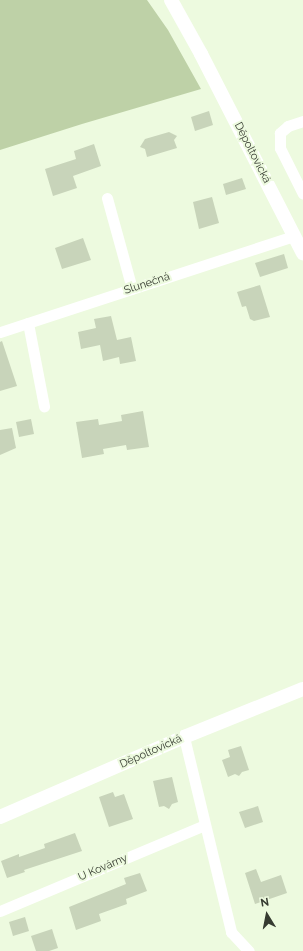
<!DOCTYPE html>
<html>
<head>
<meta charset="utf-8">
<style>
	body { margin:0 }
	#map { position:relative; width:303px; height:951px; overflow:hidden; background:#edfadf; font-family:Raleway,sans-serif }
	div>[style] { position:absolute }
	.green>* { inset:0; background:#bed1a7 }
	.building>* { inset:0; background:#c8d4ba }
	.minor>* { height:11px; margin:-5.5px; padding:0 5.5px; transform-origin:5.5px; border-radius:5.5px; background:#fff }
	.tertiary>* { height:14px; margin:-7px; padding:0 7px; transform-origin:7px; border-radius:7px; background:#fff }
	span { translate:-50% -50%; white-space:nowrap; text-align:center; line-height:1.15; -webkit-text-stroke:4px #edfadf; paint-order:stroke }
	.street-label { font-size:11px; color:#363b31 }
	.north { position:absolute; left:247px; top:895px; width:40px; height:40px; -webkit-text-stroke:3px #edfadf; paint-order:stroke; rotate:350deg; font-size:11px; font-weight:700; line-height:16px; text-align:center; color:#363b31 }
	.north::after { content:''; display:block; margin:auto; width:14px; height:18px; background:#363b31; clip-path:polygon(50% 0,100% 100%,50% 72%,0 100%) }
</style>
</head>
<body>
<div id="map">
	<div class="green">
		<i style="clip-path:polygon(0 0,147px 0,168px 30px,201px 89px,82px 124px,0 150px)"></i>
	</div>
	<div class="building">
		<i style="clip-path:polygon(209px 111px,213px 125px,195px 131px,191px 117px)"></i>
		<i style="clip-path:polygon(169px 132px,177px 136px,174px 140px,177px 148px,147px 157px,145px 149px,140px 147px,145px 139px)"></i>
		<i style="clip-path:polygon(94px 144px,101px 166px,73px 176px,77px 188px,53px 196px,45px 169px,76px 159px,74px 151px)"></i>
		<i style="clip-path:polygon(242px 178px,246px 189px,226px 195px,223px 184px)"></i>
		<i style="clip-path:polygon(212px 197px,219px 223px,199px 229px,193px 202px)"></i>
		<i style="clip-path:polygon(83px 238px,91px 260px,62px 269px,55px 248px)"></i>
		<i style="clip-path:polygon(284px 254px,288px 268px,260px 277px,255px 263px)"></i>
		<i style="clip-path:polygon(260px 285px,270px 317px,254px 321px,250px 319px,246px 306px,242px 307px,237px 292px)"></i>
		<i style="clip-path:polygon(111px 316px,117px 340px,131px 337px,136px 361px,120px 364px,119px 357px,103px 361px,100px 345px,81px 349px,78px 332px,96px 328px,94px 319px)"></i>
		<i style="clip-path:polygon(2px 341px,17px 386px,0 391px,0 342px)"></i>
		<i style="clip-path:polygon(143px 411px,149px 447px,127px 450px,126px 445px,103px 449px,104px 454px,82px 458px,76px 422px,98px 419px,99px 425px,122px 421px,121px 415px)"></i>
		<i style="clip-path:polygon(31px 419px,34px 434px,19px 437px,16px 422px)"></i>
		<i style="clip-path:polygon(12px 428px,16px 448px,0 455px,0 430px)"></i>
		<i style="clip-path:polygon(241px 746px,249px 770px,242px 772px,239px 776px,235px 774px,228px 777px,222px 760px,230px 757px,228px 750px)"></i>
		<i style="clip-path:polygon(172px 777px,178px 802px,172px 804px,169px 809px,164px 806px,159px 807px,153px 781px)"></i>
		<i style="clip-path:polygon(113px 792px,115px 797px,124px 794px,133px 819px,109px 827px,99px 797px)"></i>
		<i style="clip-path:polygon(258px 806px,263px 822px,245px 828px,239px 812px)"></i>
		<i style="clip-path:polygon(75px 833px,82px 851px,24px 870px,25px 872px,7px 878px,1px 861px,19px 854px,19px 857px,45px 848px,44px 844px)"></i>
		<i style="clip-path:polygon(256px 869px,261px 882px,281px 875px,287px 893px,255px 904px,245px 873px)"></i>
		<i style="clip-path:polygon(140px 873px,147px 891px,126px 899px,127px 904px,99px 914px,101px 921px,76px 930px,69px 907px,126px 884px,124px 878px)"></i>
		<i style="clip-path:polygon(25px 917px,29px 931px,13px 936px,9px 922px)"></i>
		<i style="clip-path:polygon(52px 929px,58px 948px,49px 951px,36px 951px,31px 936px)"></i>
	</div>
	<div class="minor">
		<i style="left:303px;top:121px;width:16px;rotate:162deg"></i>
		<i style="left:288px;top:126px;width:11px;rotate:139deg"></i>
		<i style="left:280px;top:133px;width:15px;rotate:90deg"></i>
		<i style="left:280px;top:148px;width:51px;rotate:63.4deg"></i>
		<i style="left:107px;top:198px;width:94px;rotate:74.6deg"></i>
		<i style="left:28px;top:323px;width:85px;rotate:79.1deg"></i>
		<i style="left:0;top:332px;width:309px;rotate:-18.1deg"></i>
		<i style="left:184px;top:737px;width:201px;rotate:76.4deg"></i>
		<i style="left:231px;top:932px;width:26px;rotate:47deg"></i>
		<i style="left:0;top:911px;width:222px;rotate:-22.8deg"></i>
	</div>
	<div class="tertiary">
		<i style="left:171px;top:0;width:62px;rotate:60.9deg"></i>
		<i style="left:201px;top:54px;width:224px;rotate:62.9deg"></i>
		<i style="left:0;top:817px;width:201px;rotate:-23.5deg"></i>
		<i style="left:184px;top:737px;width:128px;rotate:-22deg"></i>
	</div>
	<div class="street-label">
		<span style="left:252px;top:153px;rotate:63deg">Děpoltovická</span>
		<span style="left:147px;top:284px;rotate:-18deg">Slunečná</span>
		<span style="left:151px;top:752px;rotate:-24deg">Děpoltovická</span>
		<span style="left:103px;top:868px;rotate:-23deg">U Kovárny</span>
	</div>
	<div class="north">N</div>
</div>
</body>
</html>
